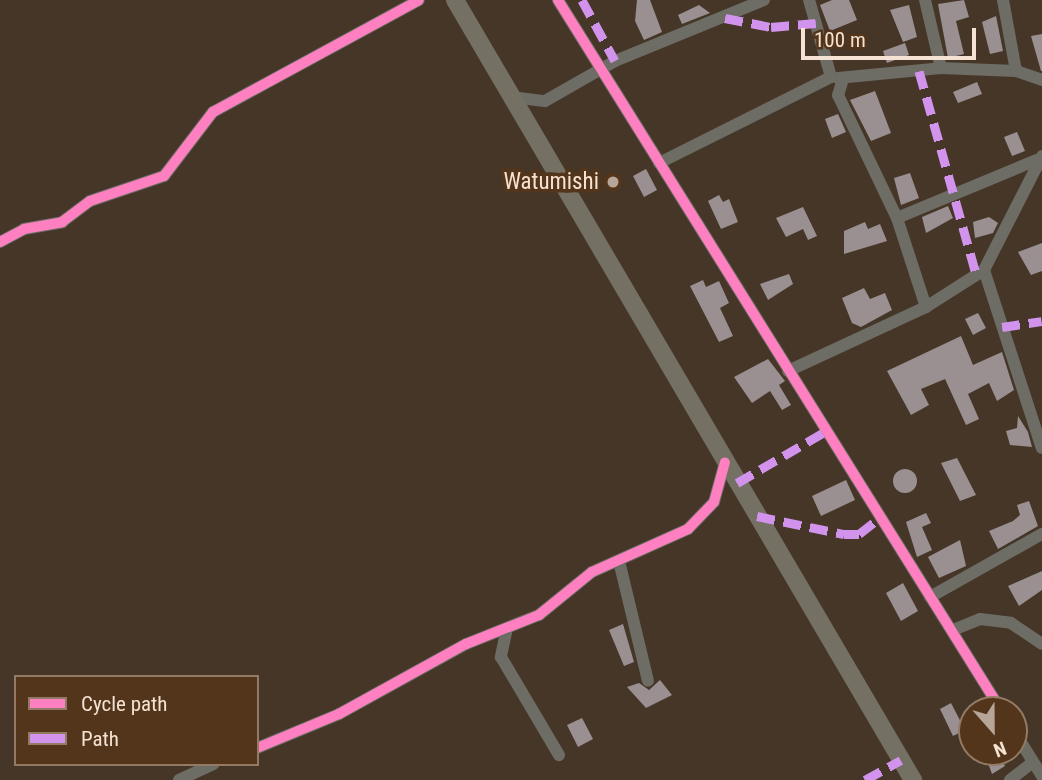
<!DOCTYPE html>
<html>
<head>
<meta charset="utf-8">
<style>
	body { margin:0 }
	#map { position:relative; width:1042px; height:780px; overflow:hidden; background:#453627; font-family:"Roboto Condensed",sans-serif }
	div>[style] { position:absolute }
	.building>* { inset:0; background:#9a9092 }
	.round { border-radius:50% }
	.minor>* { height:12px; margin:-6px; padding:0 6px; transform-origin:6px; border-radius:6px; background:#6d6c65 }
	.highway>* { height:18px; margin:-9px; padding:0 9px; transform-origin:9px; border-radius:9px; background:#747064 }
	.quiet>* { height:9px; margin-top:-4.5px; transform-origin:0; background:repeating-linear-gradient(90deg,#d193ec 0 18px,transparent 0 27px) }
	.cycleway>* { height:10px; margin:-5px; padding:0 5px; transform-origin:5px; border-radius:5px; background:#ff80c0 }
	.dots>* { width:19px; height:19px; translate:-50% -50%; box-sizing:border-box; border:4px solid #52351a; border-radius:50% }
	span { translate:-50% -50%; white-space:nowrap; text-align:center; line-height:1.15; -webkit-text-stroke:7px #52351a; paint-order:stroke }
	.poi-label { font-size:23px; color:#f5e2d3 }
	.right { translate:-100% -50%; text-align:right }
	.legend { position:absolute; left:14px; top:675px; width:245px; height:91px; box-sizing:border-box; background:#52351a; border:2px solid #937a64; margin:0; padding:9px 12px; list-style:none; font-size:21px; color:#f5e2d3 }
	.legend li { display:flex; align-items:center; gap:14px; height:35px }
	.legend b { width:35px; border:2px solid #937a64 }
	.north { position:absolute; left:958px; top:696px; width:70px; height:70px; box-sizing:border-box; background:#52351a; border:2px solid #937a64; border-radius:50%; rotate:159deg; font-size:19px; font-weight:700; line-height:28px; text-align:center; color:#f5e2d3 }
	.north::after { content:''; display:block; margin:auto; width:24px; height:32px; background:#b7a697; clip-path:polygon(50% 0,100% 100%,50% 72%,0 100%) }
	.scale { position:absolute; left:801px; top:28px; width:175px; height:32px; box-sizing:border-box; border:4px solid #f5e2d3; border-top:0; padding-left:9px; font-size:21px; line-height:24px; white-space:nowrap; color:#f5e2d3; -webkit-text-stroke:5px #52351a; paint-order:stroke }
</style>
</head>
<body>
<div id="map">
	<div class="building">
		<i style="clip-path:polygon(637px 0,650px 0,662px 32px,644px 40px,635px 21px)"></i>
		<i style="clip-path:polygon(832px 0,849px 0,857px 20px,830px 31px,820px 5px)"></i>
		<i style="clip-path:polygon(964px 0,969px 17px,956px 21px,964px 54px,948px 58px,938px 4px)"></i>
		<i style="clip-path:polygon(699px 5px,710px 13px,682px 24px,678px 15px)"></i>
		<i style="clip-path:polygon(909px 5px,917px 37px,903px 42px,890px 10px)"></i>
		<i style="clip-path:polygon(996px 16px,1003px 51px,990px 54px,982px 22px)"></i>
		<i style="clip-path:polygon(1042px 34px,1042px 71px,1041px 71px,1031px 36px)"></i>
		<i style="clip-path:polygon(905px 43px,909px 55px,887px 63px,883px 51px)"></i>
		<i style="clip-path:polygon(977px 82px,982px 94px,958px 103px,953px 92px)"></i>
		<i style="clip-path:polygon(875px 91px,891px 133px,871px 141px,850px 100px)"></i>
		<i style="clip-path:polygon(838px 114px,846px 132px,832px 138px,825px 119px)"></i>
		<i style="clip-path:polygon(1017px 132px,1025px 151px,1012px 156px,1004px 137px)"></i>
		<i style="clip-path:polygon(646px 169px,657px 190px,644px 197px,633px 176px)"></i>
		<i style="clip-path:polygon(910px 173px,919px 198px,901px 205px,894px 178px)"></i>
		<i style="clip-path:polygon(719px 195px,723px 202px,729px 199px,738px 222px,721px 229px,708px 201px)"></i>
		<i style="clip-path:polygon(948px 206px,953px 218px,926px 233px,922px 217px)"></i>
		<i style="clip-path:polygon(803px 207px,817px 236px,808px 240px,803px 229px,786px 237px,776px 218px)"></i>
		<i style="clip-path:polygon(989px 217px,998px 223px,993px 233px,975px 238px,973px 222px)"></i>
		<i style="clip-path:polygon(865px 222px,868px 229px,880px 224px,887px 241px,844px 254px,844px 231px)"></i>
		<i style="clip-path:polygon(1042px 243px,1042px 271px,1031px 275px,1018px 252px)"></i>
		<i style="clip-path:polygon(789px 274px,793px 284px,768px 300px,760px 284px)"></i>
		<i style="clip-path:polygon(703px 280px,706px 287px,719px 281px,729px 303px,720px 308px,733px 336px,719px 342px,690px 286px)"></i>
		<i style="clip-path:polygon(864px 288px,870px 299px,885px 293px,892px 310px,861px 327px,852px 323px,842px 298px)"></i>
		<i style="clip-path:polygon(978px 313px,986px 328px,973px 335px,965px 319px)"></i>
		<i style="clip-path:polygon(961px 336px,973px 365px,1002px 352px,1014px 390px,997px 401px,989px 383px,968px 394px,979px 419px,966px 425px,945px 379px,921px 389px,929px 405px,911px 415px,887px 371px)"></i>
		<i style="clip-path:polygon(768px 359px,785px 381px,779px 385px,791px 405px,782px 410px,770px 391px,752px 403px,734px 377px)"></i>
		<i style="clip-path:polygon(1018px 416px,1028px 432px,1032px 447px,1010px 445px,1006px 431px,1017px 428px)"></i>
		<i style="clip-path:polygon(957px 458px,976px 495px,960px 501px,941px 463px)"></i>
		<i class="round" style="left:893px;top:469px;width:24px;height:24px"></i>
		<i style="clip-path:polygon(846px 480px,855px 500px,821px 516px,812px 496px)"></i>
		<i style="clip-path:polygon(1029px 501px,1038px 526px,998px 549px,989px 531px,1013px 521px,1020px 515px,1017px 505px)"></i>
		<i style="clip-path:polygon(926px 513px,931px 523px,922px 527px,932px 550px,917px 557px,906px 522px)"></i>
		<i style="clip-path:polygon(960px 540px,966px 566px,939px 578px,928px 557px)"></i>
		<i style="clip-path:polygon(1042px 571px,1042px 590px,1019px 606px,1008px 586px)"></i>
		<i style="clip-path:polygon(903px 583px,918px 611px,901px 621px,886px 593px)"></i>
		<i style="clip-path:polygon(623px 624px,634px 662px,624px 666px,609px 630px)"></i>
		<i style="clip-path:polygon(660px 680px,672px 695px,646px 708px,627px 687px,639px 683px,649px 690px)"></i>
		<i style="clip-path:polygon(951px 703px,965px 730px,953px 736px,940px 709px)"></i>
		<i style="clip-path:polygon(582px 718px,593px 739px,578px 747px,567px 725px)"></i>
		<i style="clip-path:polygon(984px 752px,997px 752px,1005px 766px,992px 774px)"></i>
	</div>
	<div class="minor">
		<i style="left:558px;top:0;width:837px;rotate:58.04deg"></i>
		<i style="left:925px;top:0;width:70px;rotate:76.8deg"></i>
		<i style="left:1003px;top:0;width:72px;rotate:79.6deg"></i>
		<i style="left:838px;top:78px;width:103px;rotate:-5.5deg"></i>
		<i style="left:941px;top:68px;width:75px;rotate:2.3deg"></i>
		<i style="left:1016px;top:71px;width:28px;rotate:19deg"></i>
		<i style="left:843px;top:79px;width:17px;rotate:107deg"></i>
		<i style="left:838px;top:95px;width:136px;rotate:64.4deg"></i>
		<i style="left:897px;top:218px;width:94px;rotate:72deg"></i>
		<i style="left:511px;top:97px;width:34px;rotate:7deg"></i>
		<i style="left:545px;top:101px;width:81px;rotate:-29.7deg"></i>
		<i style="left:615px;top:61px;width:161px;rotate:-22.3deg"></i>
		<i style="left:659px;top:163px;width:192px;rotate:-26.6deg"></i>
		<i style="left:831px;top:77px;width:80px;rotate:-105.9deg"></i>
		<i style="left:897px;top:218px;width:151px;rotate:-22.6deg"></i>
		<i style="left:0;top:242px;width:27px;rotate:-28deg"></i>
		<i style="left:24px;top:229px;width:39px;rotate:-10deg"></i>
		<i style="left:62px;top:222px;width:35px;rotate:-37deg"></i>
		<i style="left:90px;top:201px;width:78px;rotate:-18.7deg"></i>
		<i style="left:164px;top:176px;width:81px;rotate:-52.6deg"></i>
		<i style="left:213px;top:112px;width:234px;rotate:-28.5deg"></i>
		<i style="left:984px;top:270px;width:187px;rotate:72deg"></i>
		<i style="left:788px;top:371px;width:152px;rotate:-24.9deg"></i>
		<i style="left:926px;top:307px;width:69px;rotate:-32.5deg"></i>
		<i style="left:984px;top:270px;width:128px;rotate:-63deg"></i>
		<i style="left:619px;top:561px;width:123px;rotate:76.4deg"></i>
		<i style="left:930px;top:597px;width:129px;rotate:-29.4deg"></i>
		<i style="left:507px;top:628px;width:30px;rotate:102deg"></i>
		<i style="left:501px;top:657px;width:114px;rotate:59.4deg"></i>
		<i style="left:953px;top:630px;width:29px;rotate:-22deg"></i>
		<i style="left:980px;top:619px;width:31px;rotate:7deg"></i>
		<i style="left:1011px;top:623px;width:37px;rotate:34deg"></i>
		<i style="left:1014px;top:731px;width:53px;rotate:58.1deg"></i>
		<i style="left:257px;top:748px;width:89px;rotate:-22.5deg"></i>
		<i style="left:339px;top:714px;width:145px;rotate:-28.9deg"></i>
		<i style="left:466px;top:644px;width:79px;rotate:-21.7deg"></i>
		<i style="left:539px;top:615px;width:68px;rotate:-39.1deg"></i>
		<i style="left:592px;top:572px;width:105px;rotate:-24.1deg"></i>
		<i style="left:688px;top:529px;width:37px;rotate:-46deg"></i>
		<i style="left:714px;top:502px;width:41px;rotate:-74.6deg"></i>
		<i style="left:179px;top:780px;width:38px;rotate:-25deg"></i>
		<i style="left:1010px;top:780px;width:29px;rotate:-38deg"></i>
	</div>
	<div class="highway">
		<i style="left:455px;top:0;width:905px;rotate:59.58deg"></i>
	</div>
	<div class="quiet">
		<i style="left:582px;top:0;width:69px;rotate:61.6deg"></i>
		<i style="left:725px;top:18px;width:47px;rotate:11.1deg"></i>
		<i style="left:771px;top:27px;width:45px;rotate:-5.1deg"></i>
		<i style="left:919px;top:71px;width:211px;rotate:74.3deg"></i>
		<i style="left:1002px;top:327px;width:40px;rotate:-8.5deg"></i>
		<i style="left:737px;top:483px;width:103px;rotate:-30.3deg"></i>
		<i style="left:757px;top:516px;width:89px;rotate:11.7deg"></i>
		<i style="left:844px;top:534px;width:15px"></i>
		<i style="left:859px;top:534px;width:28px;rotate:-38deg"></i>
		<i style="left:865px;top:780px;width:41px;rotate:-29.1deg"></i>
	</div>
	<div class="cycleway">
		<i style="left:558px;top:0;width:837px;rotate:58.04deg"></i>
		<i style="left:0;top:242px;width:27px;rotate:-28deg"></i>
		<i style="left:24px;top:229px;width:39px;rotate:-10deg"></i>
		<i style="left:62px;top:222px;width:35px;rotate:-37deg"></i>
		<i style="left:90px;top:201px;width:78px;rotate:-18.7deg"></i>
		<i style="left:164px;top:176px;width:81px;rotate:-52.6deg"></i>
		<i style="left:213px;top:112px;width:234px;rotate:-28.5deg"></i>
		<i style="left:257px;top:748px;width:89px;rotate:-22.5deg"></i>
		<i style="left:339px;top:714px;width:145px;rotate:-28.9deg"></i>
		<i style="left:466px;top:644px;width:79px;rotate:-21.7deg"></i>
		<i style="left:539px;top:615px;width:68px;rotate:-39.1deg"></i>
		<i style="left:592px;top:572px;width:105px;rotate:-24.1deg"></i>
		<i style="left:688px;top:529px;width:37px;rotate:-46deg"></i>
		<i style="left:714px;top:502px;width:41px;rotate:-74.6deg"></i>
	</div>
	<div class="dots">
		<i style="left:613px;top:182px;background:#b7a697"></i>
	</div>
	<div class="poi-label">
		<span class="right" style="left:599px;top:182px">Watumishi</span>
	</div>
	<ul class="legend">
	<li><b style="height:9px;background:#ff80c0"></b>Cycle path</li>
	<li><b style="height:9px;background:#d193ec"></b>Path</li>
	</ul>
	<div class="north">N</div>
	<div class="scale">100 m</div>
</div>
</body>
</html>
